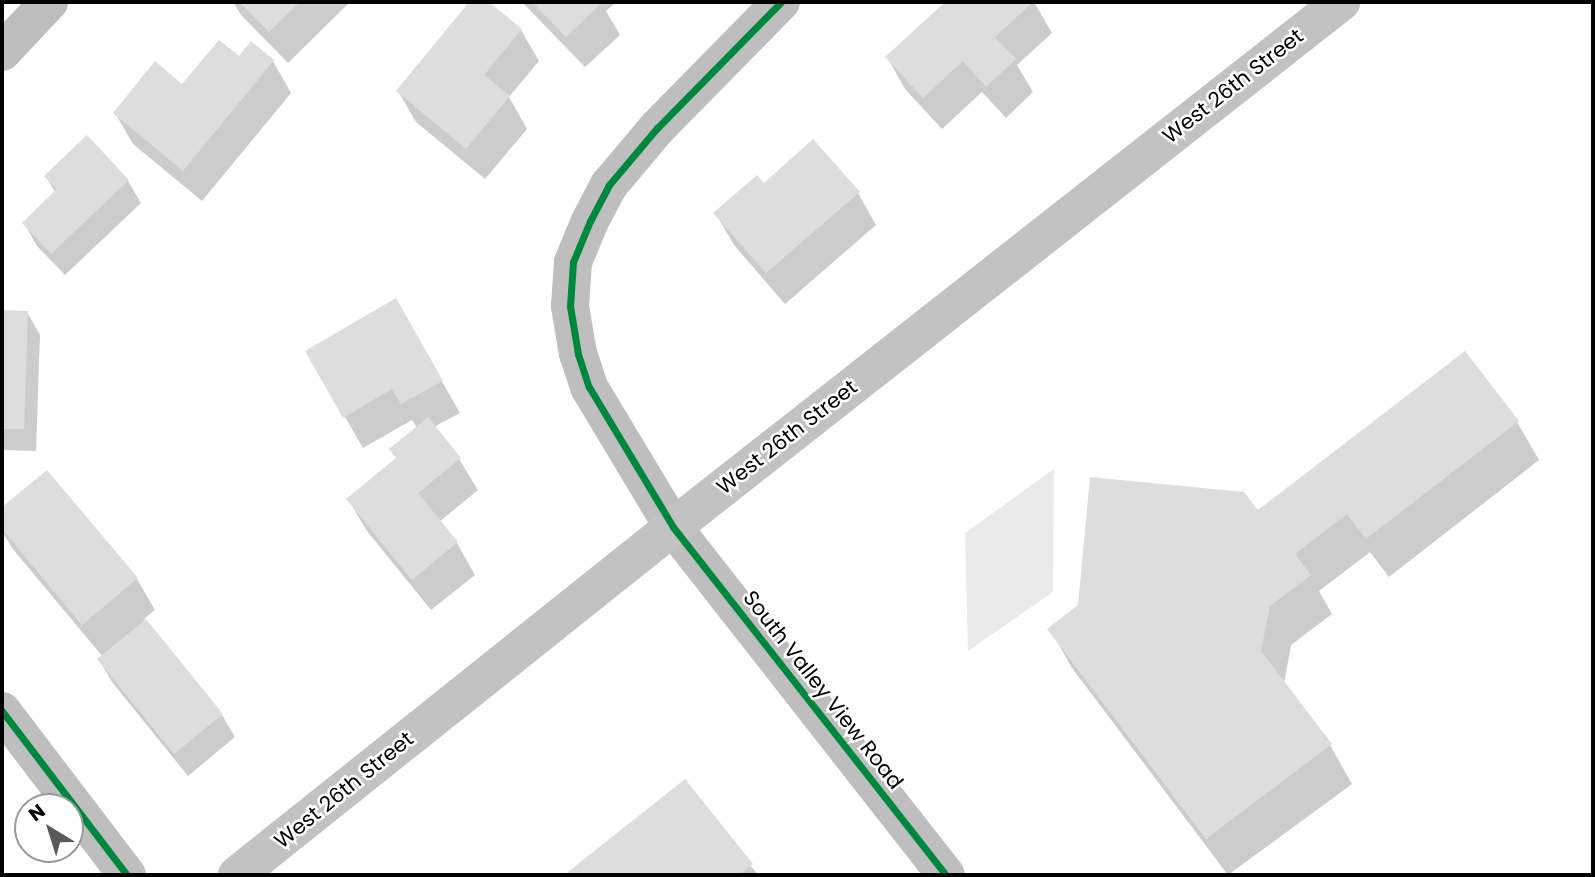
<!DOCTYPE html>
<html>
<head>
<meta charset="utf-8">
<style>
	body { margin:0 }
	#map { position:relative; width:1595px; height:877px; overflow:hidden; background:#fff; font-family:Poppins,sans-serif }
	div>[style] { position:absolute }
	.green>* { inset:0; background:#eaeaea }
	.shadow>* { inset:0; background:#0003 }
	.building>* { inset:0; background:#ddd }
	.minor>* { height:38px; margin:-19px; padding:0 19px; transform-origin:19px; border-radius:19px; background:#bebebe }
	.tertiary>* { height:38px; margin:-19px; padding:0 19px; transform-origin:19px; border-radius:19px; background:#bebebe }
	.secondary>* { height:38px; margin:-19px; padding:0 19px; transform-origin:19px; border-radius:19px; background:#c2c2c2 }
	.cycleway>* { height:7px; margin:-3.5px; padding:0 3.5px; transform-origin:3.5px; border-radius:3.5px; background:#00873e }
	span { translate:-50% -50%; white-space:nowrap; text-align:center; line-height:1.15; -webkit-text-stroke:5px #fff; paint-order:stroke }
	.street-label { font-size:21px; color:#000 }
	.frame { position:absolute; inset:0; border:4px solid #000; pointer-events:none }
	.north { position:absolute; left:14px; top:793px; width:70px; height:70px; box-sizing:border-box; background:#fff; border:2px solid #999; border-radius:50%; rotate:322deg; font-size:19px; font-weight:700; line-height:28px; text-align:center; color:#000 }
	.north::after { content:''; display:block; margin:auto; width:24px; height:32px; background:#595959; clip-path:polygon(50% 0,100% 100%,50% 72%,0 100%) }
</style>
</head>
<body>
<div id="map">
	<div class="green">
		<i style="clip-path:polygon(1054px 469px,1053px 592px,968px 651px,965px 533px)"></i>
	</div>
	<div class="shadow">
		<i style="clip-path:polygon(233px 2px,350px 2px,288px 63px,241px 15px)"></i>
		<i style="clip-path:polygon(472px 2px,487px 2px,521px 30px,539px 61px,509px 97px,527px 129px,485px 179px,416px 122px,398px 91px)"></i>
		<i style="clip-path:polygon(522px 2px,616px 2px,606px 11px,620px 35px,585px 67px)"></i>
		<i style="clip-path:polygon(948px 2px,1034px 2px,1052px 33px,1017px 65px,1033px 92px,1006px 118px,982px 92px,942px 129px,905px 89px,887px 57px)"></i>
		<i style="clip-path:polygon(252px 43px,273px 61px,291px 93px,202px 201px,133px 144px,115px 113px,183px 86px,239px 59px)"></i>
		<i style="clip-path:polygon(87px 138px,128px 181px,141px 203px,65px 275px,37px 246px,24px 223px,56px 193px,46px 177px)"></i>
		<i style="clip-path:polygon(764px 185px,858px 193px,876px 225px,785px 304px,734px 245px,716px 214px)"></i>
		<i style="clip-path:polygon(395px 300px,460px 413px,434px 427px,459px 459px,478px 490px,439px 522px,457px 543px,475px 575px,431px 610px,367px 531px,348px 499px,397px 460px,417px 428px,412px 420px,363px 448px,307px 351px)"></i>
		<i style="clip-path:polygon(2px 312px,27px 312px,40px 335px,36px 451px,2px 450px)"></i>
		<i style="clip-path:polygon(1517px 422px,1539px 460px,1389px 577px,1370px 552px,1319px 591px,1332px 614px,1291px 645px,1284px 684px,1330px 745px,1352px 784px,1228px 875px,1072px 668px,1050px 629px,1258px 512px)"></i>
		<i style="clip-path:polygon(47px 472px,137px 579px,155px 610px,144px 619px,222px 715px,235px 737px,188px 776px,112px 682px,99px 660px,103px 657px,12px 548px,2px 531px,2px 510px)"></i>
		<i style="clip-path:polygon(685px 781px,758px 875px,567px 875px)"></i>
	</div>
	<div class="building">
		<i style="clip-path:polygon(239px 2px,300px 2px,269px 32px)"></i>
		<i style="clip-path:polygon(469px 2px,489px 2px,522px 29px,484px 75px,510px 96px,466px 149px,396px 91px)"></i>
		<i style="clip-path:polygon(532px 2px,603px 2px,566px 37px)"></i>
		<i style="clip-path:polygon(945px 2px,1033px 2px,995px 37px,1016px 59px,986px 87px,963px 61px,923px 98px,885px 57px)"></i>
		<i style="clip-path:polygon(219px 40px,239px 56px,251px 41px,274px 60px,183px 171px,113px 113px,155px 61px,182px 84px)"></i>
		<i style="clip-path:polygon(87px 135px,129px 180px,51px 254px,22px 223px,57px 189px,44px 176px)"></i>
		<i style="clip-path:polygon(813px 139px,860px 192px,766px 273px,713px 213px,757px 175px,764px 183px)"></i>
		<i style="clip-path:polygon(396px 298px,443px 381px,401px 404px,392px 389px,343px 418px,305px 351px)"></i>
		<i style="clip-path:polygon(2px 310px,28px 311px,24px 429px,2px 429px)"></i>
		<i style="clip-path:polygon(1465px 351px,1519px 421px,1366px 539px,1347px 514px,1295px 554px,1311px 575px,1270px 606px,1261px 651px,1332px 744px,1206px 839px,1047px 629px,1078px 605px,1090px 477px,1244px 492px,1258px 510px)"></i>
		<i style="clip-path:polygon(428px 417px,461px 458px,418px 493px,458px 542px,412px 580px,346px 499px,396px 458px,389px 449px)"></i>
		<i style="clip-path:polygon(47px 470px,138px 578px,82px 625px,2px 529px,2px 507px)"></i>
		<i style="clip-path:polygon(146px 619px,223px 714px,174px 754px,97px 659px)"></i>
		<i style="clip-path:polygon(685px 779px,753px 864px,739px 875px,564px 875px)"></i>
	</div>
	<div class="minor">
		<i style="left:2px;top:52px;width:69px;rotate:-46.8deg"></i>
		<i style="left:673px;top:527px;width:163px;rotate:-121deg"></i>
		<i style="left:589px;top:387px;width:35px;rotate:-108deg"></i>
		<i style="left:578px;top:354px;width:49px;rotate:-99.5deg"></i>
		<i style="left:570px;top:306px;width:44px;rotate:-86.1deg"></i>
		<i style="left:573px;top:262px;width:44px;rotate:-67.5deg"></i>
		<i style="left:590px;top:221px;width:41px;rotate:-62.2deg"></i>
		<i style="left:609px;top:185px;width:75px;rotate:-49.9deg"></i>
		<i style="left:657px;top:128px;width:177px;rotate:-45.5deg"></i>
		<i style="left:2px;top:711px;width:206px;rotate:52.7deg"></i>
	</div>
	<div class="tertiary">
		<i style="left:673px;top:527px;width:442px;rotate:51.9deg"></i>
	</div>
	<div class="secondary">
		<i style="left:237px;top:875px;width:558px;rotate:-38.6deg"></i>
		<i style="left:673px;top:527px;width:850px;rotate:-38.16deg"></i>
	</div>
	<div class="cycleway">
		<i style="left:781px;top:2px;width:177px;rotate:134.5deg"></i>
		<i style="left:657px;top:128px;width:75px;rotate:130.1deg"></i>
		<i style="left:609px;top:185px;width:41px;rotate:117.8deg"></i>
		<i style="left:590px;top:221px;width:44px;rotate:112.5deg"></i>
		<i style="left:573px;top:262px;width:44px;rotate:93.9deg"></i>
		<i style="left:570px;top:306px;width:49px;rotate:80.5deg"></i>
		<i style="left:578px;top:354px;width:35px;rotate:72deg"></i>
		<i style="left:589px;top:387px;width:163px;rotate:59deg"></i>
		<i style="left:673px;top:527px;width:442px;rotate:51.9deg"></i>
		<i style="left:2px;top:711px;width:206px;rotate:52.7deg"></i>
	</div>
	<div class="street-label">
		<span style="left:1233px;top:86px;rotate:-38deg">West 26th Street</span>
		<span style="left:787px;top:437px;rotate:-38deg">West 26th Street</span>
		<span style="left:823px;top:690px;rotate:52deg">South Valley View Road</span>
		<span style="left:344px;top:790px;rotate:-39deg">West 26th Street</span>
	</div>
	<div class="frame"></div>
	<div class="north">N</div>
</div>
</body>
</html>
